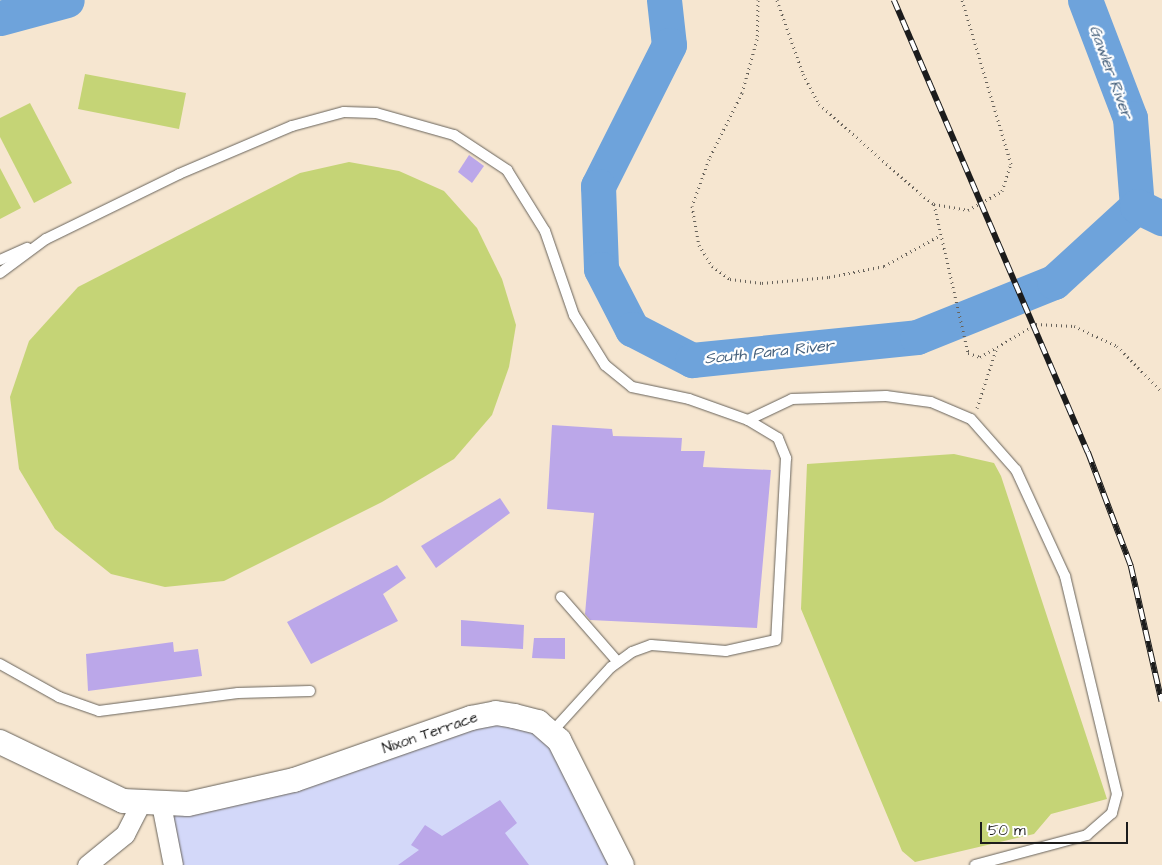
<!DOCTYPE html>
<html>
<head>
<meta charset="utf-8">
<style>
	body { margin:0 }
	#map { position:relative; width:1162px; height:865px; overflow:hidden; background:#f6e6d0; font-family:"Architects Daughter",sans-serif }
	div>[style] { position:absolute }
	.built>* { inset:0; background:#d3d8f9 }
	.green>* { inset:0; background:#c5d476 }
	.river>* { height:35px; margin:-17.5px; padding:0 17.5px; transform-origin:17.5px; border-radius:17.5px; background:#6ea3db }
	.building>* { inset:0; background:#bba7e9 }
	.path>* { height:3px; margin-top:-1.5px; transform-origin:0; background:repeating-linear-gradient(90deg,#68635b 0 1px,transparent 0 5px) }
	.roads { filter:drop-shadow(0 0 1px #68635b) drop-shadow(0 0 1px #68635b) }
	.service>* { height:10px; margin:-5px; padding:0 5px; transform-origin:5px; border-radius:5px; background:#fff }
	.minor>* { height:19px; margin:-9.5px; padding:0 9.5px; transform-origin:9.5px; border-radius:9.5px; background:#fff }
	.tertiary>* { height:24px; margin:-12px; padding:0 12px; transform-origin:12px; border-radius:12px; background:#fff }
	.rail>* { height:5.5px; margin-top:-2.75px; transform-origin:0; background:repeating-linear-gradient(90deg,#fff 0 11px,#1c1c1c 0 22px); box-sizing:border-box; border-block:1px solid #1c1c1c }
	span { translate:-50% -50%; white-space:nowrap; text-align:center; line-height:1.15; -webkit-text-stroke:4.5px #fff; paint-order:stroke }
	.street-label { font-size:15px; color:#1c1c1c }
	.water-label { font-size:16px; color:#45607c; font-style:italic }
	.scale { position:absolute; left:980px; top:822px; width:148px; height:22px; box-sizing:border-box; border:2px solid #1c1c1c; border-top:0; padding-left:6px; font-size:15px; line-height:18px; white-space:nowrap; color:#1c1c1c; -webkit-text-stroke:4px #fff; paint-order:stroke }
</style>
</head>
<body>
<div id="map">
	<div class="built">
		<i style="clip-path:polygon(538px 722px,622px 865px,173px 865px,161px 804px,443px 728px)"></i>
	</div>
	<div class="green">
		<i style="clip-path:polygon(85px 74px,186px 93px,179px 129px,78px 109px)"></i>
		<i style="clip-path:polygon(30px 103px,72px 183px,34px 203px,0 137px,0 118px)"></i>
		<i style="clip-path:polygon(349px 162px,399px 171px,444px 191px,477px 228px,502px 279px,516px 325px,509px 367px,492px 415px,454px 459px,382px 502px,224px 581px,165px 587px,111px 574px,55px 529px,19px 469px,10px 397px,29px 341px,78px 287px,300px 173px)"></i>
		<i style="clip-path:polygon(0 168px,21px 208px,0 219px)"></i>
		<i style="clip-path:polygon(954px 454px,994px 463px,1001px 476px,1107px 799px,1051px 814px,1034px 834px,915px 862px,902px 851px,801px 609px,807px 464px)"></i>
	</div>
	<div class="river">
		<i style="left:664px;top:0;width:45px;rotate:83.7deg"></i>
		<i style="left:669px;top:45px;width:158px;rotate:116.7deg"></i>
		<i style="left:598px;top:186px;width:83px;rotate:87.9deg"></i>
		<i style="left:601px;top:269px;width:68px;rotate:62.7deg"></i>
		<i style="left:632px;top:329px;width:68px;rotate:27.3deg"></i>
		<i style="left:692px;top:360px;width:226px;rotate:-5.8deg"></i>
		<i style="left:917px;top:337px;width:148px;rotate:-21.9deg"></i>
		<i style="left:1054px;top:282px;width:113px;rotate:-42.5deg"></i>
		<i style="left:1085px;top:0;width:126px;rotate:69.1deg"></i>
		<i style="left:1130px;top:118px;width:88px;rotate:85.5deg"></i>
		<i style="left:0;top:18px;width:69px;rotate:-15deg"></i>
		<i style="left:1137px;top:206px;width:28px;rotate:26deg"></i>
	</div>
	<div class="building">
		<i style="clip-path:polygon(469px 155px,484px 166px,472px 183px,458px 172px)"></i>
		<i style="clip-path:polygon(552px 425px,612px 429px,613px 436px,682px 438px,681px 451px,705px 451px,703px 467px,771px 470px,757px 628px,590px 620px,585px 614px,594px 513px,547px 509px)"></i>
		<i style="clip-path:polygon(500px 498px,510px 513px,436px 568px,421px 546px)"></i>
		<i style="clip-path:polygon(397px 565px,406px 578px,383px 594px,398px 621px,311px 664px,287px 622px)"></i>
		<i style="clip-path:polygon(461px 620px,524px 625px,523px 649px,461px 646px)"></i>
		<i style="clip-path:polygon(534px 638px,565px 638px,565px 659px,532px 658px)"></i>
		<i style="clip-path:polygon(173px 642px,174px 652px,198px 649px,202px 676px,88px 691px,86px 654px)"></i>
		<i style="clip-path:polygon(500px 800px,517px 823px,505px 833px,529px 865px,398px 865px,419px 850px,411px 845px,425px 825px,442px 836px)"></i>
	</div>
	<div class="path">
		<i style="left:758px;top:0;width:39px;rotate:91deg"></i>
		<i style="left:757px;top:39px;width:56px;rotate:105.5deg"></i>
		<i style="left:742px;top:93px;width:74px;rotate:116.6deg"></i>
		<i style="left:709px;top:159px;width:50px;rotate:109.9deg"></i>
		<i style="left:692px;top:206px;width:40px;rotate:80deg"></i>
		<i style="left:699px;top:245px;width:25px;rotate:58deg"></i>
		<i style="left:712px;top:266px;width:22px;rotate:36deg"></i>
		<i style="left:730px;top:279px;width:32px;rotate:7deg"></i>
		<i style="left:762px;top:283px;width:67px;rotate:-5.1deg"></i>
		<i style="left:829px;top:277px;width:56px;rotate:-11.3deg"></i>
		<i style="left:884px;top:266px;width:63px;rotate:-28.6deg"></i>
		<i style="left:777px;top:0;width:78px;rotate:70.6deg"></i>
		<i style="left:803px;top:74px;width:34px;rotate:62deg"></i>
		<i style="left:819px;top:104px;width:140px;rotate:41.5deg"></i>
		<i style="left:924px;top:197px;width:12px;rotate:35deg"></i>
		<i style="left:934px;top:204px;width:35px;rotate:10deg"></i>
		<i style="left:968px;top:210px;width:39px;rotate:-29deg"></i>
		<i style="left:1002px;top:191px;width:28px;rotate:-72deg"></i>
		<i style="left:1011px;top:164px;width:171px;rotate:-106.6deg"></i>
		<i style="left:934px;top:204px;width:153px;rotate:77.1deg"></i>
		<i style="left:968px;top:353px;width:13px;rotate:18deg"></i>
		<i style="left:980px;top:357px;width:65px;rotate:-30.5deg"></i>
		<i style="left:1036px;top:324px;width:38px;rotate:3deg"></i>
		<i style="left:1074px;top:326px;width:47px;rotate:24.9deg"></i>
		<i style="left:1117px;top:346px;width:64px;rotate:45.6deg"></i>
		<i style="left:977px;top:408px;width:61px;rotate:-71.9deg"></i>
	</div>
	<div class="roads">
		<div class="service">
			<i style="left:0;top:260px;width:30px;rotate:-24deg"></i>
			<i style="left:0;top:273px;width:57px;rotate:-36.5deg"></i>
			<i style="left:46px;top:239px;width:148px;rotate:-26deg"></i>
			<i style="left:179px;top:174px;width:123px;rotate:-23deg"></i>
			<i style="left:292px;top:126px;width:54px;rotate:-15.1deg"></i>
			<i style="left:344px;top:112px;width:32px;rotate:2deg"></i>
			<i style="left:376px;top:113px;width:81px;rotate:15.8deg"></i>
			<i style="left:454px;top:135px;width:64px;rotate:33.4deg"></i>
			<i style="left:507px;top:170px;width:72px;rotate:58.1deg"></i>
			<i style="left:545px;top:231px;width:89px;rotate:71deg"></i>
			<i style="left:574px;top:315px;width:59px;rotate:58.2deg"></i>
			<i style="left:605px;top:365px;width:35px;rotate:39deg"></i>
			<i style="left:632px;top:387px;width:58px;rotate:11.9deg"></i>
			<i style="left:689px;top:399px;width:63px;rotate:19.6deg"></i>
			<i style="left:748px;top:420px;width:35px;rotate:31deg"></i>
			<i style="left:778px;top:438px;width:22px;rotate:68deg"></i>
			<i style="left:786px;top:458px;width:182px;rotate:93.1deg"></i>
			<i style="left:776px;top:640px;width:51px;rotate:167.6deg"></i>
			<i style="left:726px;top:651px;width:75px;rotate:-175.4deg"></i>
			<i style="left:651px;top:645px;width:20px;rotate:160deg"></i>
			<i style="left:632px;top:652px;width:26px;rotate:144deg"></i>
			<i style="left:611px;top:667px;width:89px;rotate:132.3deg"></i>
			<i style="left:748px;top:420px;width:49px;rotate:-25.5deg"></i>
			<i style="left:792px;top:399px;width:94px;rotate:-1.8deg"></i>
			<i style="left:886px;top:396px;width:45px;rotate:7.6deg"></i>
			<i style="left:931px;top:402px;width:43px;rotate:23deg"></i>
			<i style="left:971px;top:419px;width:68px;rotate:48.6deg"></i>
			<i style="left:1016px;top:470px;width:117px;rotate:65.2deg"></i>
			<i style="left:1065px;top:576px;width:224px;rotate:76.6deg"></i>
			<i style="left:1117px;top:794px;width:20px;rotate:105deg"></i>
			<i style="left:1112px;top:813px;width:33px;rotate:139deg"></i>
			<i style="left:1087px;top:835px;width:116px;rotate:165deg"></i>
			<i style="left:561px;top:597px;width:86px;rotate:48.8deg"></i>
			<i style="left:0;top:664px;width:68px;rotate:29.2deg"></i>
			<i style="left:59px;top:697px;width:42px;rotate:19.3deg"></i>
			<i style="left:99px;top:711px;width:140px;rotate:-7.4deg"></i>
			<i style="left:238px;top:693px;width:72px;rotate:-1.6deg"></i>
		</div>
		<div class="minor">
			<i style="left:161px;top:804px;width:62px;rotate:78.9deg"></i>
			<i style="left:87px;top:865px;width:49px;rotate:-39.2deg"></i>
			<i style="left:125px;top:834px;width:34px;rotate:-63deg"></i>
		</div>
		<div class="tertiary">
			<i style="left:0;top:742px;width:136px;rotate:25.6deg"></i>
			<i style="left:123px;top:801px;width:65px;rotate:2.6deg"></i>
			<i style="left:188px;top:804px;width:109px;rotate:-12.8deg"></i>
			<i style="left:294px;top:780px;width:188px;rotate:-19.3deg"></i>
			<i style="left:471px;top:718px;width:25px;rotate:-11deg"></i>
			<i style="left:496px;top:713px;width:18px;rotate:9deg"></i>
			<i style="left:514px;top:716px;width:25px;rotate:14deg"></i>
			<i style="left:538px;top:722px;width:28px;rotate:41deg"></i>
			<i style="left:559px;top:740px;width:140px;rotate:63.3deg"></i>
		</div>
	</div>
	<div class="rail">
		<i style="left:894px;top:0;width:492px;rotate:66.8deg"></i>
		<i style="left:1088px;top:452px;width:122px;rotate:69.3deg"></i>
		<i style="left:1131px;top:566px;width:139px;rotate:77.2deg"></i>
	</div>
	<div class="street-label">
		<span style="left:430px;top:733px;rotate:-19deg">Nixon Terrace</span>
	</div>
	<div class="water-label">
		<span style="left:1111px;top:72px;rotate:70deg">Gawler River</span>
		<span style="left:769px;top:352px;rotate:-6deg">South Para River</span>
	</div>
	<div class="scale">50 m</div>
</div>
</body>
</html>
